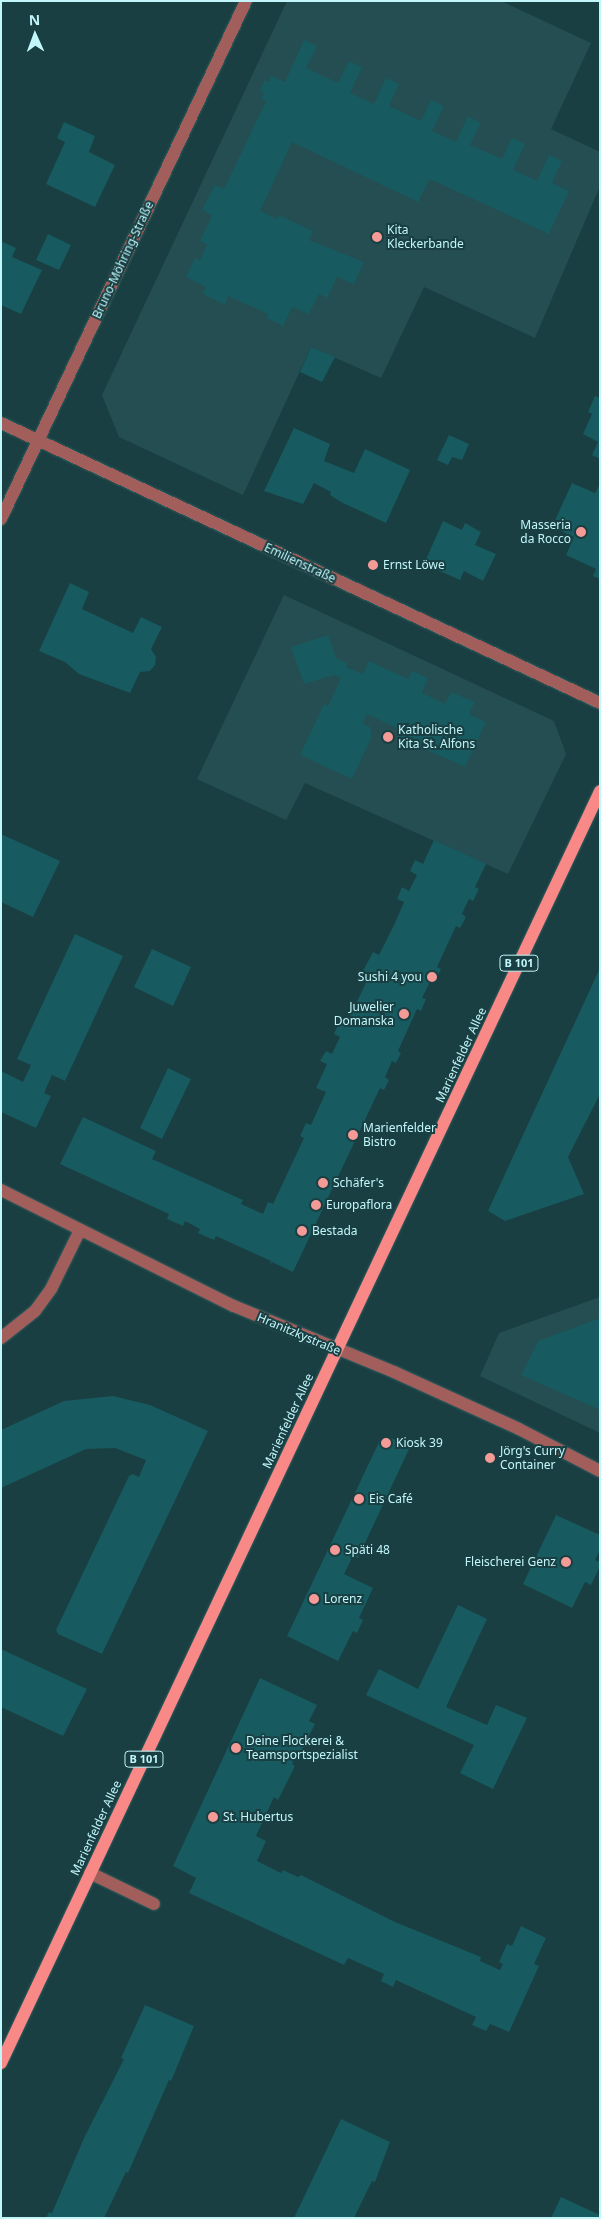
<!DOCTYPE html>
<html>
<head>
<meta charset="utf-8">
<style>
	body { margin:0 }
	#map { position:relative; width:601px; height:2219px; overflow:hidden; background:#193f42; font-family:"Noto Sans",sans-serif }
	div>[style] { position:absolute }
	.built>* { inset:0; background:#244e52 }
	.building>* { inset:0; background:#175a5f }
	.roads { filter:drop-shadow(0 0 1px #345c5f) drop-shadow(0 0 1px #345c5f) }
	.minor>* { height:12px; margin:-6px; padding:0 6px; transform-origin:6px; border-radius:6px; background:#a25e5b }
	.major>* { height:12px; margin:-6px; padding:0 6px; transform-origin:6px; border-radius:6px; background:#f98986 }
	.dots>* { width:14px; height:14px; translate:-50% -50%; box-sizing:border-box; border:2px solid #193f42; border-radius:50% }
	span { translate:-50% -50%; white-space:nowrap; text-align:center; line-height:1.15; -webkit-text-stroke:4px #193f42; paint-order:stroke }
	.shield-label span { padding:1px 4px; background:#193f42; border:1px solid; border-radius:4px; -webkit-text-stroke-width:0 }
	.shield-label { font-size:11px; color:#c1f6fa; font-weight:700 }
	.poi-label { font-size:12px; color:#c1f6fa }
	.left { translate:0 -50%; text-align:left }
	.right { translate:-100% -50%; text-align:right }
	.street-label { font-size:12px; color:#c1f6fa }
	.frame { position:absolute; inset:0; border:2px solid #c1f6fa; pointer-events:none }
	.north { position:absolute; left:10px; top:10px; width:50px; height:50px; -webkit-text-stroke:4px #193f42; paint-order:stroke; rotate:358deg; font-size:14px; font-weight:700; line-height:20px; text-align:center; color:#c1f6fa }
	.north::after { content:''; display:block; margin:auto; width:18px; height:22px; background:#c1f6fa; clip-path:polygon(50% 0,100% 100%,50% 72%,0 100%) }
</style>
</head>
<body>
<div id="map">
	<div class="built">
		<i style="clip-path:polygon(287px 1px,501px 1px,591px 43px,551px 129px,600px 152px,600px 186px,535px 338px,424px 287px,381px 378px,311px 347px,243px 495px,119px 437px,102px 395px)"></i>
		<i style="clip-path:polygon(284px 595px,554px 721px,566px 754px,508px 874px,305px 783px,286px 820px,197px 779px)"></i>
		<i style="clip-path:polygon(600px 1297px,600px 1433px,480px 1376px,499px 1333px)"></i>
	</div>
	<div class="building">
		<i style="clip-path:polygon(304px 40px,317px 46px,306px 68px,338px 83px,349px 61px,362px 67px,350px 93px,374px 104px,386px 78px,399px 84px,389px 106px,421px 121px,431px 100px,444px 106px,432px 131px,456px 142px,468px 116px,481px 123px,470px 145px,502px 159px,512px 138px,525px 144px,513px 170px,537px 181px,549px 155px,562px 161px,552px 183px,569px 191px,549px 234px,430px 179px,418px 202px,292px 142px,260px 211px,277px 219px,279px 215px,313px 231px,309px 240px,364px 262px,354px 284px,337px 277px,327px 298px,319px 294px,309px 314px,292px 307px,283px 326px,267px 318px,268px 314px,228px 296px,225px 305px,203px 294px,206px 287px,186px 277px,195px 258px,200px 260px,207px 245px,200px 241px,212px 215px,202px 210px,215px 185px,224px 189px,266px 101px,261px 99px,264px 93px,260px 90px,265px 80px,269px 82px,271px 76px,285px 82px)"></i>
		<i style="clip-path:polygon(64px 122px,95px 136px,89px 152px,115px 165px,95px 207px,46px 184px,65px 142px,57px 138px)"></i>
		<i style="clip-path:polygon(48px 234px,71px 245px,59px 270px,36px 260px)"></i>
		<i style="clip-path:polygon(1px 241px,16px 248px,12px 257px,42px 270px,21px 314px,1px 305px)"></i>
		<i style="clip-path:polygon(311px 347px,335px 357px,322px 382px,300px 372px)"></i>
		<i style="clip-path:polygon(595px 396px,600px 398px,600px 459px,592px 455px,598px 442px,583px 434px,592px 414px,588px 412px)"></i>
		<i style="clip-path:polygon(294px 428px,330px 444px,324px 461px,354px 473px,365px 449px,410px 470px,386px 523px,341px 502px,330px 495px,331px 492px,314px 483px,303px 504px,264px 491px)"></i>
		<i style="clip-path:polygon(449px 435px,469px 444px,462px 460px,452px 457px,448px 465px,437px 460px)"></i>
		<i style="clip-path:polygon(572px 483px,595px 493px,600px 484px,600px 579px,593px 576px,596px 569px,566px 555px,574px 537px,552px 527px)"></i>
		<i style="clip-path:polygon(443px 521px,462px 530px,465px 523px,481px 532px,475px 545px,496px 554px,483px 581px,464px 571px,460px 580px,424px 564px)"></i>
		<i style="clip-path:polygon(70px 583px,89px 592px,82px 609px,133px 633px,141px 617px,162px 627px,151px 649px,156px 657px,155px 665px,150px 671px,140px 672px,130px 693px,79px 674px,65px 662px,39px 651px)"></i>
		<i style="clip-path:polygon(328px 635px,336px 658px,348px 664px,346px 667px,363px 674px,369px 661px,408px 679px,412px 671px,428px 678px,422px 693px,445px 704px,451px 692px,475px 702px,469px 714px,486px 722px,465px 767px,398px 737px,401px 730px,367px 714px,363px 724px,370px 727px,372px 736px,352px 779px,300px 755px,324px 704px,328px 706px,341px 678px,334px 675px,304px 684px,291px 647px)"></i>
		<i style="clip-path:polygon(1px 834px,60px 861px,33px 917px,1px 902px)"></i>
		<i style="clip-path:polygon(434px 840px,486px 864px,475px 887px,479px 889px,473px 901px,469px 899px,462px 914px,466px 917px,460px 928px,456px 926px,437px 967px,441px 969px,435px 982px,431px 980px,422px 998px,426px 999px,421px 1011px,417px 1009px,398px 1051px,401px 1053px,396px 1063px,392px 1061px,385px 1077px,389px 1080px,384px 1090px,380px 1088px,293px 1272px,272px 1262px,270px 1265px,271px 1261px,216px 1236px,214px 1240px,198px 1233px,200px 1229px,185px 1221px,183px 1226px,167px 1219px,169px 1214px,60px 1164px,83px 1117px,156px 1151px,152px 1159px,243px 1200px,241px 1204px,263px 1214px,268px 1202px,273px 1204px,304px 1138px,300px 1136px,306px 1123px,311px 1125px,326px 1092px,316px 1088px,327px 1064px,320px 1061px,326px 1051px,332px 1054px,340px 1037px,334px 1034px,339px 1023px,346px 1025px,370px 974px,363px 971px,373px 952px,379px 955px,394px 925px,404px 902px,397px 899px,402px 887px,409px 891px,417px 875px,410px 871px,415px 860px,423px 864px)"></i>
		<i style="clip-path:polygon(75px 934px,123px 956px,65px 1081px,52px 1075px,44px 1093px,51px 1096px,36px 1128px,1px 1112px,1px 1071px,23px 1082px,31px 1065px,17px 1059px)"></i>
		<i style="clip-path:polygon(152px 949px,191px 967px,173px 1006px,134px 987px)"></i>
		<i style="clip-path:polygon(600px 968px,600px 1094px,568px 1157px,584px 1194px,505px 1221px,488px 1211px)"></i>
		<i style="clip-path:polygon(168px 1068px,191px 1079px,162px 1139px,140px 1128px)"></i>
		<i style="clip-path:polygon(600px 1318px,600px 1410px,521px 1375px,538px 1341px)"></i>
		<i style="clip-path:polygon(113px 1396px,150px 1405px,208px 1431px,102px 1654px,58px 1634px,56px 1630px,129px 1476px,133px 1474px,139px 1477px,146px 1460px,115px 1448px,86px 1449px,1px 1488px,1px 1430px,64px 1401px)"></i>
		<i style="clip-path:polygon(389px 1437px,410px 1447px,358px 1558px,353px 1556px,344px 1574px,373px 1588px,359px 1618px,363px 1620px,357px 1633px,353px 1631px,338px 1661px,287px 1636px,380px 1440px)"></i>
		<i style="clip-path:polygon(556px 1515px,600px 1535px,600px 1550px,595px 1560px,600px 1562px,600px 1566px,591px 1585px,585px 1582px,572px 1608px,523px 1584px)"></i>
		<i style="clip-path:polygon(458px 1605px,487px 1619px,446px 1707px,487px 1725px,496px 1705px,527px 1718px,493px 1789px,460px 1773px,474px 1745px,366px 1695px,379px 1669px,418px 1689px)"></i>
		<i style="clip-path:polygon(1px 1649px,87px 1689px,63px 1736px,1px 1707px)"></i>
		<i style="clip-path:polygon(260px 1678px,317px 1705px,309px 1721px,315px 1724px,299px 1756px,296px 1756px,292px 1764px,295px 1766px,278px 1800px,274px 1797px,256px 1836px,266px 1841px,257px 1861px,281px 1873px,283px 1870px,298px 1877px,301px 1875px,395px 1922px,481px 1957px,480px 1961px,500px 1970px,503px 1964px,499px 1962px,507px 1944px,512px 1946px,521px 1926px,546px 1938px,534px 1964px,539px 1966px,509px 2032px,490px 2024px,486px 2031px,472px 2025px,476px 2017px,396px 1980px,393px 1987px,381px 1981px,384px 1974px,348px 1958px,344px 1965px,189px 1893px,196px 1878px,173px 1866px)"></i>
		<i style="clip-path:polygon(145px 2005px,194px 2026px,174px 2074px,171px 2081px,169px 2080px,128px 2173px,126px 2172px,104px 2218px,46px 2218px,49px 2212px,52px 2213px,84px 2138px,124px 2059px,121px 2058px)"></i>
		<i style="clip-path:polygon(341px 2119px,390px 2142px,375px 2182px,372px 2181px,354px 2218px,294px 2218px)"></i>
		<i style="clip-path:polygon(561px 2197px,600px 2215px,600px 2218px,551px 2218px)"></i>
	</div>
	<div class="roads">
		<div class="minor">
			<i style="left:1px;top:423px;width:661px;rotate:25.05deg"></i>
			<i style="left:1px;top:519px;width:573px;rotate:-64.69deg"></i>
			<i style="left:1px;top:1190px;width:260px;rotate:26.5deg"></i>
			<i style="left:234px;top:1306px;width:173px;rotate:22.4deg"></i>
			<i style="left:394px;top:1372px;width:137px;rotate:24.5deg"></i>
			<i style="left:519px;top:1429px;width:91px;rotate:27.4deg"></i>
			<i style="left:1px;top:1338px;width:43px;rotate:-38.5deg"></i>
			<i style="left:35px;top:1311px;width:27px;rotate:-54deg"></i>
			<i style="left:51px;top:1289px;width:66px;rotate:-63.8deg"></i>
			<i style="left:90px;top:1873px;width:71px;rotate:25.8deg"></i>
		</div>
		<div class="major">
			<i style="left:1px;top:2063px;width:1406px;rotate:-64.78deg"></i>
		</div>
	</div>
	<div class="dots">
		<i style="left:377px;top:237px;background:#f59b97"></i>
		<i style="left:581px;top:532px;background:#f59b97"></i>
		<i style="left:373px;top:565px;background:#f59b97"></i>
		<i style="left:388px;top:737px;background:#f59b97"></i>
		<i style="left:432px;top:977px;background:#f59b97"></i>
		<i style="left:404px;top:1014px;background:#f59b97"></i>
		<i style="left:353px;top:1135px;background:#f59b97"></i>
		<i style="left:323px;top:1183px;background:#f59b97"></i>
		<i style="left:316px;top:1205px;background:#f59b97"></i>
		<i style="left:302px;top:1231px;background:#f59b97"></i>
		<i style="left:386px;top:1443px;background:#f59b97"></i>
		<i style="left:490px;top:1458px;background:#f59b97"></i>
		<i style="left:359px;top:1499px;background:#f59b97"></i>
		<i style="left:335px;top:1550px;background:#f59b97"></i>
		<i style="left:566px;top:1562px;background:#f59b97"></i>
		<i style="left:314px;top:1599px;background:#f59b97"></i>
		<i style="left:236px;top:1748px;background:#f59b97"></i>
		<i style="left:213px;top:1817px;background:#f59b97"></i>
	</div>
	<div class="shield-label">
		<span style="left:519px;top:963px">B 101</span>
		<span style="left:144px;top:1759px">B 101</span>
	</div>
	<div class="poi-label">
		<span class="left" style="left:387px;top:237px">Kita<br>Kleckerbande</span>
		<span class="right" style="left:571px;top:532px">Masseria<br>da Rocco</span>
		<span class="left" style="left:383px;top:565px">Ernst Löwe</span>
		<span class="left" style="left:398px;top:737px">Katholische<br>Kita St. Alfons</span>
		<span class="right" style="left:422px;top:977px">Sushi 4 you</span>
		<span class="right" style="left:394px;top:1014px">Juwelier<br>Domanska</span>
		<span class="left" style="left:363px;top:1135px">Marienfelder<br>Bistro</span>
		<span class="left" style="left:333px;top:1183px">Schäfer's</span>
		<span class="left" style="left:326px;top:1205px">Europaflora</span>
		<span class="left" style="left:312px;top:1231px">Bestada</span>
		<span class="left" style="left:396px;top:1443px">Kiosk 39</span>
		<span class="left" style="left:500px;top:1458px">Jörg's Curry<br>Container</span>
		<span class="left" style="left:369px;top:1499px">Eis Café</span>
		<span class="left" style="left:345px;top:1550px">Späti 48</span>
		<span class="right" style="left:556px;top:1562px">Fleischerei Genz</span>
		<span class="left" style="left:324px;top:1599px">Lorenz</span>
		<span class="left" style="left:246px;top:1748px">Deine Flockerei &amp;<br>Teamsportspezialist</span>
		<span class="left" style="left:223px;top:1817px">St. Hubertus</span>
	</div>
	<div class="street-label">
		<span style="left:123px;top:260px;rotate:-65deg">Bruno-Möhring-Straße</span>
		<span style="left:300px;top:563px;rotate:25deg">Emilienstraße</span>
		<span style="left:461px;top:1055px;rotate:-65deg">Marienfelder Allee</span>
		<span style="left:299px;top:1334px;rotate:23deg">Hranitzkystraße</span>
		<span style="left:288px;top:1421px;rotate:-65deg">Marienfelder Allee</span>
		<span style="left:96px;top:1828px;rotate:-65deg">Marienfelder Allee</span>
	</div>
	<div class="frame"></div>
	<div class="north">N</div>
</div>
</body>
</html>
